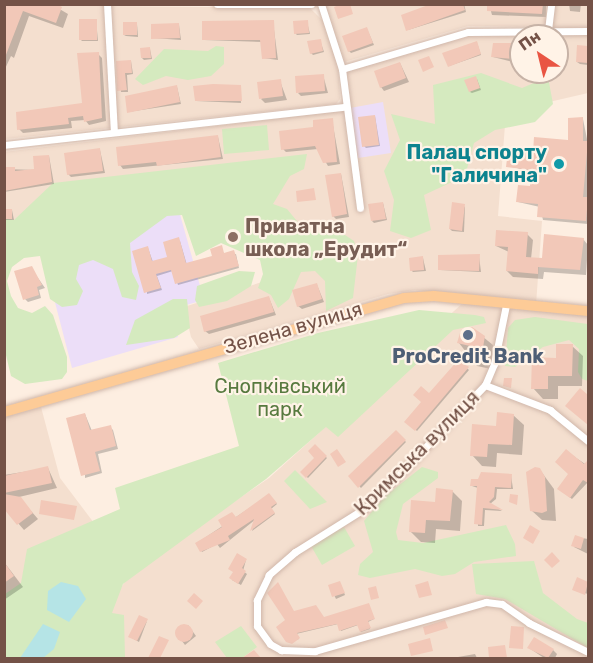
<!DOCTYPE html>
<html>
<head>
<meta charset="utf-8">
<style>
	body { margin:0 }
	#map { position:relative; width:593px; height:663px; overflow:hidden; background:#fdeee1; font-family:Rubik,sans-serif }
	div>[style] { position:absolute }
	.residential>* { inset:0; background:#f4dfcf }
	.education>* { inset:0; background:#ecdef8 }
	.green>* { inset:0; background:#d5eabf }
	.water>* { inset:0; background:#b5e4e6 }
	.shadow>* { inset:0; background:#0003 }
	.building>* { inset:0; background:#f2c8b8 }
	.round { border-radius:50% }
	.roads { filter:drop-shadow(0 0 2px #d0b7aa) drop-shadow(0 0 2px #d0b7aa) }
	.minor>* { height:7px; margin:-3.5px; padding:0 3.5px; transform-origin:3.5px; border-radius:3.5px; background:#fff }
	.primary>* { height:10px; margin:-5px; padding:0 5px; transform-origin:5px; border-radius:5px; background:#fdcb97 }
	.dots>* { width:16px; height:16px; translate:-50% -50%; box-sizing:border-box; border:3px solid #fff3e7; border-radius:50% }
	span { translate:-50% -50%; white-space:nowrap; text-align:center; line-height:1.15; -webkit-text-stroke:4.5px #fff3e7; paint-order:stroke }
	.culture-label { font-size:20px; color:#0d838f; font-weight:700 }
	.right { translate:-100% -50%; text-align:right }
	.education-label { font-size:20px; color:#785e54; font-weight:700 }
	.left { translate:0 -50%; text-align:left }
	.street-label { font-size:20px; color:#745247 }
	.service-label { font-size:20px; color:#4e5e75; font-weight:700 }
	.park-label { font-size:20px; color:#577a3f }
	.frame { position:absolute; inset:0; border:6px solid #745247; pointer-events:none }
	.north { position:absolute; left:509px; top:24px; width:60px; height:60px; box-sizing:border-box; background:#fff3e7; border:2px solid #c7b3a7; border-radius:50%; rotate:325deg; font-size:16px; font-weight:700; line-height:24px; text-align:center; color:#745247 }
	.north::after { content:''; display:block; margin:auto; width:21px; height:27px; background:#e95543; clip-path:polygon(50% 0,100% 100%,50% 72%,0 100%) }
</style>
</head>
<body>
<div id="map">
	<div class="residential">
		<i style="clip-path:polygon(4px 5px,310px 8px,323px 21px,338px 63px,340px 99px,336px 104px,5px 139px)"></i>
		<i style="clip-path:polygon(324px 5px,549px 5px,546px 27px,468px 26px,344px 62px)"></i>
		<i style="clip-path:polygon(553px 5px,588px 5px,588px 28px,550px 28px)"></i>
		<i style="clip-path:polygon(evenodd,588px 33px,588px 93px,506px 112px,498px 216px,542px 221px,536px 305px,415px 290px,388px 294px,199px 349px,191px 337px,184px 307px,287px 274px,260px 177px,4px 227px,4px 152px,348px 110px,345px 72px,349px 69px,471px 35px,588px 33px,521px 36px,557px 36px,557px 72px,521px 72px,521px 36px)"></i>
		<i style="clip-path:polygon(464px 302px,588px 312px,588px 658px,76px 658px,124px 583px,166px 548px,269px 478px)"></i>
		<i style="clip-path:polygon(41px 407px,60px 478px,94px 523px,5px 610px,5px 417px)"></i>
	</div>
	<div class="education">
		<i style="clip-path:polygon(383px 102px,391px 153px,358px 158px,350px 108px)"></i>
		<i style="clip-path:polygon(176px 200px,204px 300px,172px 309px,178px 337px,72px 368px,51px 287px,67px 230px)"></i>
	</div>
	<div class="green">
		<i style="clip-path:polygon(216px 46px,224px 47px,224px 64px,211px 76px,188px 80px,166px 76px,143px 85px,135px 79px,164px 49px,208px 51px)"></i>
		<i style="clip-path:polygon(481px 73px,522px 88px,548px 77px,553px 104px,535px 122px,495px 130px,474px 143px,465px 176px,424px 195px,431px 230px,411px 238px,390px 231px,394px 200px,384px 171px,400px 140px,391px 114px,435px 124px,433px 85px)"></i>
		<i style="clip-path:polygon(267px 125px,269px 150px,224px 154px,222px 129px)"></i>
		<i style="clip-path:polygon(307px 154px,304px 169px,290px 176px,273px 204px,287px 209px,306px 232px,342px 233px,354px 241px,358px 255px,353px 298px,326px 311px,325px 281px,315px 271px,301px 272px,289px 299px,278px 308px,271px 295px,258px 288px,263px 274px,260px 260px,221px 243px,196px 256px,182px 215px,167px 216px,130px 243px,132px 272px,139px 286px,136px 300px,122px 297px,113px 269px,93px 260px,79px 265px,76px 279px,83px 291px,77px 305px,62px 307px,50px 299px,40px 256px,24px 258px,12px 267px,7px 281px,11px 296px,18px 308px,32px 313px,45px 306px,53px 315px,67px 357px,67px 372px,62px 379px,25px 384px,11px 376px,5px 351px,4px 219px,14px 220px,53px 183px)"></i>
		<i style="clip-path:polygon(239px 271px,255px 272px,251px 286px,227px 301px,199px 307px,195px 300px,197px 286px)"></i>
		<i style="clip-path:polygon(173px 299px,187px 299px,190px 328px,174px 338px,126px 345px,135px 320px)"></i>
		<i style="clip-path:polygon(419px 310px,475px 315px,484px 317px,486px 323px,453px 330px,338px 437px,326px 427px,266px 479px,123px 584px,112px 613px,124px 615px,125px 658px,5px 658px,5px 594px,21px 583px,27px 549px,120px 509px,115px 488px,239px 446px,218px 363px,318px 333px)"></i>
		<i style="clip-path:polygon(535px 317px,588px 324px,588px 381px,582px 379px,578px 372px,579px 349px,569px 340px,543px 347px,515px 367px,505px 366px,508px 328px,515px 320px)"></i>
		<i style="clip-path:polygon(422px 467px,438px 472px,438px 478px,403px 504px,396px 532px,398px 540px,423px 543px,506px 525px,515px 544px,516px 556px,474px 562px,455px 574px,442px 576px,415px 569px,370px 578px,358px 575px,360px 564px,373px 552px,364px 521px,384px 497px)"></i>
		<i style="clip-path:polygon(295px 470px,327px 502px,310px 509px,284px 481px)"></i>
		<i style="clip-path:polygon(344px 527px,355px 546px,322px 565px,311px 546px)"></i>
		<i style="clip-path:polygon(534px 561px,543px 593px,577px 619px,588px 623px,588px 648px,505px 599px,476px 594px,472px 564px)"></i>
		<i style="clip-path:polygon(241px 626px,257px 647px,242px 658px,227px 658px,215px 642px)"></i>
	</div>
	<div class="water">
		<i style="clip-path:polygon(61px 582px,78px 586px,86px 599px,69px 622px,47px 610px,48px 591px)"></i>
		<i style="clip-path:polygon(43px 624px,60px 632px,54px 649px,43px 658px,20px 658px)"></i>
	</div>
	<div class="shadow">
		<i style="clip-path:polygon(21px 4px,51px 4px,68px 14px,63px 28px,29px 16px,14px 58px,11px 56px,4px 71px,4px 15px,7px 7px,19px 11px)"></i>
		<i style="clip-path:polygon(444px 4px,464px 4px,466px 12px,408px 30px)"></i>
		<i style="clip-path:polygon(489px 4px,546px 4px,546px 17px,492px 15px)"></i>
		<i style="clip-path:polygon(569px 4px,581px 4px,580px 12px,570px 11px)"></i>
		<i style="clip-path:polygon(96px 20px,98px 41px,82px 41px,80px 39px)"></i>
		<i style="clip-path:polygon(273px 22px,278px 60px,263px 58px,262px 42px,204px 40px)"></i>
		<i style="clip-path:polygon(307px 22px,310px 34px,297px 35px,295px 33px)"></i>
		<i style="clip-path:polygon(137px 24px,138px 37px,126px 36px,124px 35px)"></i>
		<i style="clip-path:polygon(179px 25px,181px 40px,153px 38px)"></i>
		<i style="clip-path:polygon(367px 29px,374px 45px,351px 53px,349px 51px)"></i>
		<i style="clip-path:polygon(320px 40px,324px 52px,313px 55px,311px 53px)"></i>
		<i style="clip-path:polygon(477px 43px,481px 55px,449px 66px)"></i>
		<i style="clip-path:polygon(521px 45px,521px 64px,493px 57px)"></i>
		<i style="clip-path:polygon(587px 47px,588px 65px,580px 64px,577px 62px)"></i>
		<i style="clip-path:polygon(150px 49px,152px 59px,144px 60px,142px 58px)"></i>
		<i style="clip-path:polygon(98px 54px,102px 58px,106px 121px,89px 125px,85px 120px,71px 121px,72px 128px,23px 133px,19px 129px,84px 105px)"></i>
		<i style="clip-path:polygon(131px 61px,133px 74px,127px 75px,128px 92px,121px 92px,117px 62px)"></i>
		<i style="clip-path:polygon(400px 63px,409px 82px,384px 91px,381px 87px)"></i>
		<i style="clip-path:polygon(323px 75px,328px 93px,301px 96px,298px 93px)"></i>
		<i style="clip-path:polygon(477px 79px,481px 90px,472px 93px,470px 92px)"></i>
		<i style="clip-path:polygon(280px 81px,287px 100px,265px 103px,261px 99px)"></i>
		<i style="clip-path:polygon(177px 87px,181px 104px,128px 112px)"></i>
		<i style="clip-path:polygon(240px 87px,241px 103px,196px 101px)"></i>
		<i style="clip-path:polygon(375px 116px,380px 146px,366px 148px,364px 146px)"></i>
		<i style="clip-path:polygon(583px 119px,588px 144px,588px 224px,543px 220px,540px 207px,518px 202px,531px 188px,533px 172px,508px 166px,570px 141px)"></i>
		<i style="clip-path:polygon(332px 120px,340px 164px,328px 166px,318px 149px,286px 152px,283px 149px)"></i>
		<i style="clip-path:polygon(218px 137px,223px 159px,123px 169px,120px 165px)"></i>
		<i style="clip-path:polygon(100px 150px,105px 173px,71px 177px,68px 174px)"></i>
		<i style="clip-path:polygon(49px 156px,54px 184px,4px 192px,4px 169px,36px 170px)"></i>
		<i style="clip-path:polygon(341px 174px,349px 217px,336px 219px,333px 216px)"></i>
		<i style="clip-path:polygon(383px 203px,387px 220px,374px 223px,372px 221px)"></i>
		<i style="clip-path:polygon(465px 206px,464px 232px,452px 231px,450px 229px)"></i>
		<i style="clip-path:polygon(12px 210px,14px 220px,4px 220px,4px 211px)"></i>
		<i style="clip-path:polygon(527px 234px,533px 240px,531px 259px,543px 260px,583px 239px,588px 245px,586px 275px,544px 272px,543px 279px,513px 277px,507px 271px,509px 252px,496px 246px)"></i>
		<i style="clip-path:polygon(180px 241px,187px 265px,214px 257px,221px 247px,224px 254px,236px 254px,239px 268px,178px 285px,173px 271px,157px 276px,162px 290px,147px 294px,148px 248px,153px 262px,169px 258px)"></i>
		<i style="clip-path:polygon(479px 256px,481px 272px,440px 270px)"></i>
		<i style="clip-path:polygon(423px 258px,426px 271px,413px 272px,411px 270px)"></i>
		<i style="clip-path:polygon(31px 268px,45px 288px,39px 290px,41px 298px,28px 302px,25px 299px)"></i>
		<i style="clip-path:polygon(317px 285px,324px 302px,302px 309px,298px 306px)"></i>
		<i style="clip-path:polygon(269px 298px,276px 315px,209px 334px,205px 331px)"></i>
		<i style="clip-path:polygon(472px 328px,493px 345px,491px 369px,477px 366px,459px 343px)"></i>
		<i style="clip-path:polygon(572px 346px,583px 356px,582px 386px,558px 386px,558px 399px,543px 399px,533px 388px)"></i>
		<i style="clip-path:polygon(459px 361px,469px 370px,417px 431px,406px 421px)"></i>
		<i style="clip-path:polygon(85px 414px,92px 431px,110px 427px,113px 430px,118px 449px,98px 454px,102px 473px,85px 478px)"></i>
		<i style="clip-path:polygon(513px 415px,524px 425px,522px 455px,497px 453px,496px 467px,482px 466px,472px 455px)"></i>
		<i style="clip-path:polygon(396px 432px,406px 442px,361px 488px,350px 476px)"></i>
		<i style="clip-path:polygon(315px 446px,327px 458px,308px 478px,302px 472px,317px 458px)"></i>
		<i style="clip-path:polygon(566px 451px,588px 466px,588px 482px,572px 499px,559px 489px,570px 474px)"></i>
		<i style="clip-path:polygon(48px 468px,57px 488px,19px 497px,38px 519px,24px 530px,4px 507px,4px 475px)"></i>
		<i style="clip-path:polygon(540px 470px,554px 489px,556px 521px,542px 520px,531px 510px)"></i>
		<i style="clip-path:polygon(511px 475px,513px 489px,497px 489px,496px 499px,490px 504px,502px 511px,485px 510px,484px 526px,478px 526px,478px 488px,472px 486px)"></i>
		<i style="clip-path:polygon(452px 491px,462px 501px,460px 531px,436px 529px,435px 543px,421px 542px,410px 531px)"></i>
		<i style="clip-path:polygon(269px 495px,277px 504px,271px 509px,275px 514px,252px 531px,256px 519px,220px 548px,217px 544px,202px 552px,197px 543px)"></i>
		<i style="clip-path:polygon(576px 537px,588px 539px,588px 554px,574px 547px)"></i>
		<i style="clip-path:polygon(246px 560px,243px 571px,247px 574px,241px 585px,232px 580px)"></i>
		<i style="clip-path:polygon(4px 562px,23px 587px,4px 600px)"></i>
		<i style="clip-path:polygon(578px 579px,588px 583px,588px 594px,574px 590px)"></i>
		<i style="clip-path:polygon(340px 583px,345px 595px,336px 599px,330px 586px)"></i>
		<i style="clip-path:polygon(369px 605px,374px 619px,368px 622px,370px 629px,361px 632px,358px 625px,341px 631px,338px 624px,296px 634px,299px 639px,289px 642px,294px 613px,324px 618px)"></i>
		<i style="clip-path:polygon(147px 621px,139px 642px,132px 638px)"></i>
		<i style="clip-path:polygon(188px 625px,196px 636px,185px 645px,176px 633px)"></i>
		<i style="clip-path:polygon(529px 648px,553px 650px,557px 654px,555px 658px,544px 658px)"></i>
		<i style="clip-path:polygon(475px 654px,477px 658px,458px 658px,458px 657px)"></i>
	</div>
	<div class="building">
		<i style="clip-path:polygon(56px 4px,62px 7px,56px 23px,23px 11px,4px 60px,6px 5px)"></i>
		<i style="clip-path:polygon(341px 4px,350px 4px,353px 14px,338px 19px,334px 7px)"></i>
		<i style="clip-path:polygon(431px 4px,463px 4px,465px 10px,406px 31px,401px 15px)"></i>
		<i style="clip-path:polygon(487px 4px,543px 4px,542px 14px,487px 11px)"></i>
		<i style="clip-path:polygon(79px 19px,97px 19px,97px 40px,79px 40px)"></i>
		<i style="clip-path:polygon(274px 20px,276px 58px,262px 59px,260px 40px,202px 40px,202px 21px)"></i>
		<i style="clip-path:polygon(308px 20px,309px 33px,294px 34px,293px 21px)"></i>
		<i style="clip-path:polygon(123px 22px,137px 22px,137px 35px,123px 35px)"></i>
		<i style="clip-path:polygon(179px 23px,180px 38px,151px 39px,151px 24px)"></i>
		<i style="clip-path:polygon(367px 27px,373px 43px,348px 52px,342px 36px)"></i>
		<i style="clip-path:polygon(321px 39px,323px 51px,310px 54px,307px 41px)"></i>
		<i style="clip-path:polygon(477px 41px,481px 54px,448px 67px,442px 53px)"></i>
		<i style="clip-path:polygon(493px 43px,521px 43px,521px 64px,512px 63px,513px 59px,491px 57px)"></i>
		<i style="clip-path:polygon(577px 45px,588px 46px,588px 63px,576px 62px)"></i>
		<i style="clip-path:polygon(150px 47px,151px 58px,141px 58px,140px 48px)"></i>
		<i style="clip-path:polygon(99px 52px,102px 118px,84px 122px,83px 116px,68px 118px,69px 124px,17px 130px,16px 112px,82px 103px,77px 53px)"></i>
		<i style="clip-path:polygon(429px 56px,434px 67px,423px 72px,418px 60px)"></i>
		<i style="clip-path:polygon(131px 60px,132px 73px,125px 73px,127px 90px,117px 91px,116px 61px)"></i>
		<i style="clip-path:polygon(400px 62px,406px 78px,380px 88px,374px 71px)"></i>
		<i style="clip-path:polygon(324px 74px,325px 91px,296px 93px,295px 76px)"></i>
		<i style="clip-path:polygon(476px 76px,480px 88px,469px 92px,464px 80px)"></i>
		<i style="clip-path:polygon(281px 79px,283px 96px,259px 99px,257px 82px)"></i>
		<i style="clip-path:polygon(213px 84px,241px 85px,242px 101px,195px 101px,193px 86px)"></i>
		<i style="clip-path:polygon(177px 85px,180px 102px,127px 113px,125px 96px)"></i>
		<i style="clip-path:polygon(375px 115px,379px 145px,362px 147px,358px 117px)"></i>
		<i style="clip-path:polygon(583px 117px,583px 141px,588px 141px,583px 197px,588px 197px,586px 221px,537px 217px,538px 204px,516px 202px,518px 185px,530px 186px,531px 170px,506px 167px,508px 150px,533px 153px,534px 137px,568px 140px,568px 118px)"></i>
		<i style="clip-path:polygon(333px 118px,337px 162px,323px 163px,315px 146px,281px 150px,279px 131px,313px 127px,313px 120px)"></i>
		<i style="clip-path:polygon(218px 135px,221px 157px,157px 166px,156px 162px,118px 166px,116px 147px)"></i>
		<i style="clip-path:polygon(100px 148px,103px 171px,67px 175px,64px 153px)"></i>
		<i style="clip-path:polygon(49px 155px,52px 182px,4px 191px,4px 167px,15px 167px,15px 171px,34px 169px,33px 156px)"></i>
		<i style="clip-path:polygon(341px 173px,347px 214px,332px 217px,325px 175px)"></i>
		<i style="clip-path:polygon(314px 188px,316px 200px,297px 202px,296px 191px)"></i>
		<i style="clip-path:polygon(383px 202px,386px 219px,371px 221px,368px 204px)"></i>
		<i style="clip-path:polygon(452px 202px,465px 204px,462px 231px,449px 229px)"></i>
		<i style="clip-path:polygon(4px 209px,12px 209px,12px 219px,4px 219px)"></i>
		<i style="clip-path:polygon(496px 230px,528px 232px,526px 257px,542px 258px,544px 234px,584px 238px,580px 270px,538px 267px,538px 274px,506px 271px,508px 247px,495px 246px)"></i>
		<i style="clip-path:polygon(179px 237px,186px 263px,212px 256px,210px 249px,222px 245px,224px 253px,234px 250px,239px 266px,175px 284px,171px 270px,156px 274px,161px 288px,144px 293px,132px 251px,148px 246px,152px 261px,167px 257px,163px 242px)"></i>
		<i style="clip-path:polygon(480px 254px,479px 271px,438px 270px,438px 255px)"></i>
		<i style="clip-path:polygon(423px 256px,424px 270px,410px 271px,409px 258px)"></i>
		<i style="clip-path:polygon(32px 266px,42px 285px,37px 287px,39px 295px,23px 300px,14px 271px)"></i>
		<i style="clip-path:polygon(317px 283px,322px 299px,297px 307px,292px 290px)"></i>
		<i style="clip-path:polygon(269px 296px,274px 312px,204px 332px,200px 316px)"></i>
		<i style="clip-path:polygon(472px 327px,485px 336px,481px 359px,466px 357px,470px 346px,457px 343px,460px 333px)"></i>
		<i style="clip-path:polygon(556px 344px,573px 344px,572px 376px,548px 376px,548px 389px,531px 389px,532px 357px,556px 358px)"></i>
		<i style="clip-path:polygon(459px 359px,469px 367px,415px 431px,404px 422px,421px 402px,413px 395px,421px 386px,429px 393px)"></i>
		<i style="clip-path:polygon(504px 378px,512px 378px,511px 388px,503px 386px)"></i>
		<i style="clip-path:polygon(580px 388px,588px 395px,588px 425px,565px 406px)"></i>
		<i style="clip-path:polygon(497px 412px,514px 414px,512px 445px,488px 444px,487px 457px,470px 456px,472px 424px,496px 426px)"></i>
		<i style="clip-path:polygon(85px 413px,90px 430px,111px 425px,116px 446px,95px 452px,100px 471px,81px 476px,66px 418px)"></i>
		<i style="clip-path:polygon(396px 430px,406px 440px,358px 488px,348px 476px)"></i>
		<i style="clip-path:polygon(315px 444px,327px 456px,306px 478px,300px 472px,314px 458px,308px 451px)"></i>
		<i style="clip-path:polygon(337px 449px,346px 462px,338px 467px,330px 454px)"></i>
		<i style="clip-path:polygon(566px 449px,584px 464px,588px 460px,588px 483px,583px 480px,570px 498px,557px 489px,568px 474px,555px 462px)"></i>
		<i style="clip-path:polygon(48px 466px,52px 483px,4px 493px,4px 476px)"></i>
		<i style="clip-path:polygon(535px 467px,540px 468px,545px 477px,547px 511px,542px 513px,530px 511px,526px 472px)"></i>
		<i style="clip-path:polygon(481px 472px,512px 474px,511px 488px,495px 487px,494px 497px,489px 502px,503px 510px,483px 508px,482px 525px,474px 524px,477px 486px,470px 486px,471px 479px,478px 479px)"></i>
		<i style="clip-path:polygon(436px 488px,453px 490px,450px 521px,426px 520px,425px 533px,409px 532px,411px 500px,435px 502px)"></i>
		<i style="clip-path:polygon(269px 493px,277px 503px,271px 507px,275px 513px,250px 531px,254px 519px,228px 536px,230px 540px,200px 552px,195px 543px,222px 527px,218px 520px,232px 512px,236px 517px)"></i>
		<i style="clip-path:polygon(4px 494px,21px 497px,33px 513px,17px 525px,4px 509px)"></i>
		<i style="clip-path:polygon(510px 494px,518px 495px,517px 505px,509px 502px)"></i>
		<i style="clip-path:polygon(41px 500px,77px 506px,74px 520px,39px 514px)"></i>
		<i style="clip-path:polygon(530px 525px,540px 531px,533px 544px,523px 538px)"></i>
		<i style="clip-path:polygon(575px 535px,584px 538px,581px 549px,571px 546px)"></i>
		<i style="clip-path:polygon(552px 552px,560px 561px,552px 568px,544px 560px)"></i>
		<i style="clip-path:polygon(237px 553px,247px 559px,242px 568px,246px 571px,238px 584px,229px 578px,233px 572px,228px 569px)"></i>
		<i style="clip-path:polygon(4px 562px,14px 576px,4px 583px)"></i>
		<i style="clip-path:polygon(577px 577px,588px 582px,585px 595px,572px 590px)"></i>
		<i style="clip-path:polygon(340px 581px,345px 593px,332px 597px,328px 585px)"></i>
		<i style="clip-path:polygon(428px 581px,432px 595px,419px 598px,415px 585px)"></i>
		<i style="clip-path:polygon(278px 582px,294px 611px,316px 605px,324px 617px,369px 603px,375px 619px,368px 621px,371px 628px,360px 632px,357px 625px,339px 631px,337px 624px,297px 633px,300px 638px,292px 644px,286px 642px,276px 627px,285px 620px,267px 593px)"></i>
		<i style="clip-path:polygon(376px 586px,379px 598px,371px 600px,368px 588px)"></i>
		<i style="clip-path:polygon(194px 593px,203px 601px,196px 609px,187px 601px)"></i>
		<i style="clip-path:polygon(139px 615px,148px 619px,137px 641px,128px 637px)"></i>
		<i style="clip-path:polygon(445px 620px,448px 628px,425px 635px,423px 627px)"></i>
		<i class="round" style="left:175px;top:624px;width:18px;height:18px"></i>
		<i style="clip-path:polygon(511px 626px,524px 627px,523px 649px,509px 648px)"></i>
		<i style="clip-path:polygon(159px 636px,169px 640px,160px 658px,148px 658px)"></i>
		<i style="clip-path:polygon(534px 637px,554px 649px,548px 658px,527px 648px)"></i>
		<i style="clip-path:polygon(430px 638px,433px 651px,411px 656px,408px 644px)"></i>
		<i style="clip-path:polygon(505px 645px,507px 658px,489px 658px,488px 647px)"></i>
		<i style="clip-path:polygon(254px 650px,261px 658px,242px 658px)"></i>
	</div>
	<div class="roads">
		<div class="minor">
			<i style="left:107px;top:4px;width:128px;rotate:86.9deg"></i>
			<i style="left:217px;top:4px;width:94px"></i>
			<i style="left:321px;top:4px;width:68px;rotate:72.1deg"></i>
			<i style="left:342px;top:69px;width:140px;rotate:82.6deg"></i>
			<i style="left:548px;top:30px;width:26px;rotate:-83deg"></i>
			<i style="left:342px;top:69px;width:131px;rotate:-16.4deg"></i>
			<i style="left:468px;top:32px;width:120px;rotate:-0.5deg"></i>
			<i style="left:4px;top:145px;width:343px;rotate:-6.4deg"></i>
			<i style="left:506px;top:305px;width:60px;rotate:101.5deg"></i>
			<i style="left:494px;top:364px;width:23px;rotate:113deg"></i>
			<i style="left:485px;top:385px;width:166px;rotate:133.8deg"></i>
			<i style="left:370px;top:505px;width:89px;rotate:147.9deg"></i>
			<i style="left:295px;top:552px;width:35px;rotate:139deg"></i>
			<i style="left:269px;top:575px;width:28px;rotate:116deg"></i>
			<i style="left:257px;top:600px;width:26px;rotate:90deg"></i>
			<i style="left:257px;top:626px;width:22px;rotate:54deg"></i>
			<i style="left:270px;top:644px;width:13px;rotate:29deg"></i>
			<i style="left:281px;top:650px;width:34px;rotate:2deg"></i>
			<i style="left:315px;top:651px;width:178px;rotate:-16deg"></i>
			<i style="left:486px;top:602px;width:16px;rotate:7deg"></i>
			<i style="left:502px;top:604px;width:33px;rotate:35deg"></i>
			<i style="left:529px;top:623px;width:66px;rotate:26.2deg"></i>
			<i style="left:485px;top:385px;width:70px;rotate:21deg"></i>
			<i style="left:550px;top:410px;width:49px;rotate:39.2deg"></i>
		</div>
		<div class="primary">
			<i style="left:4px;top:412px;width:416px;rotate:-15.9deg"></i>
			<i style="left:404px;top:298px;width:30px;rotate:-4deg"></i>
			<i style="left:434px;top:296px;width:155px;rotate:5.6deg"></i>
		</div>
	</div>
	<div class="dots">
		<i style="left:559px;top:164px;background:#0f9aa8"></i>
		<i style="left:233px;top:237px;background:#8d6e63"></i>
		<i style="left:468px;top:335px;background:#5c6f8a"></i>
	</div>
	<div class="culture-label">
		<span class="right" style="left:547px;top:164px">Палац спорту<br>"Галичина"</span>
	</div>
	<div class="education-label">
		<span class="left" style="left:245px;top:238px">Приватна<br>школа „Ерудит“</span>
	</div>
	<div class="street-label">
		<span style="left:293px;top:328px;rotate:-16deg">Зелена вулиця</span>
		<span style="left:417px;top:453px;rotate:-45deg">Кримська вулиця</span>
	</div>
	<div class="service-label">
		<span style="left:468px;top:356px">ProCredit Bank</span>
	</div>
	<div class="park-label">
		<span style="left:280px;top:398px">Снопківський<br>парк</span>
	</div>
	<div class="frame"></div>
	<div class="north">Пн</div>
</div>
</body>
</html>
